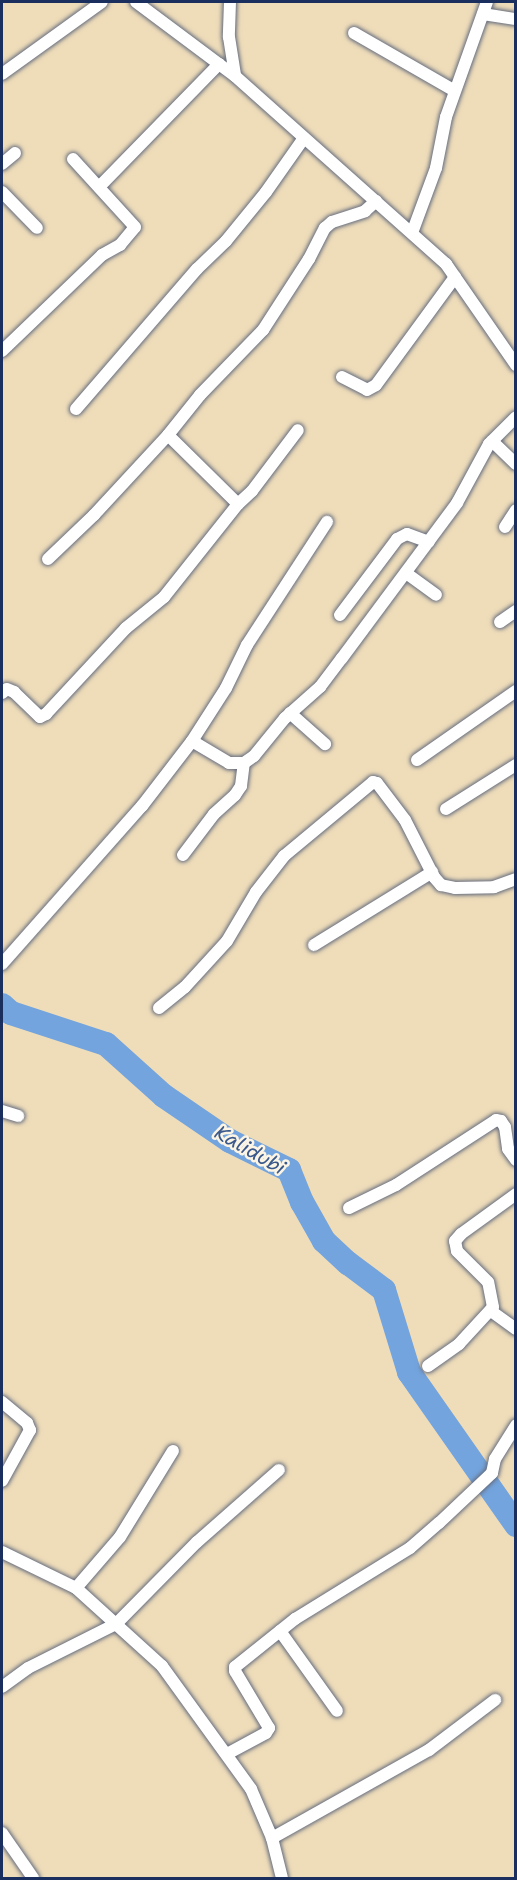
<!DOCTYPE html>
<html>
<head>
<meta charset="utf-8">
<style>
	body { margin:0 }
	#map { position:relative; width:517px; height:1880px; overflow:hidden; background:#efddba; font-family:"Shantell Sans",sans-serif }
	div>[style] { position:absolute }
	.river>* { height:24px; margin:-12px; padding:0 12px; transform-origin:12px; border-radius:12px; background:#73a4de }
	.roads { filter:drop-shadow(0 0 2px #656c7e) drop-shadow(0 0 2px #656c7e) }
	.minor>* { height:12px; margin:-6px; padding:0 6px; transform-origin:6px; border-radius:6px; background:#fff }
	span { translate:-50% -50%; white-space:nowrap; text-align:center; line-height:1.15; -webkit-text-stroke:5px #fcf5e5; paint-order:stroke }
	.water-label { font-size:20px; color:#3a588b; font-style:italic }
	.frame { position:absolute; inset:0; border:3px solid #1b2f5e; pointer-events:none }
</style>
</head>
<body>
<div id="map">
	<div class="river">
		<i style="left:2px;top:1005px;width:12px;rotate:42deg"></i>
		<i style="left:11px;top:1013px;width:100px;rotate:18.1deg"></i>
		<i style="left:106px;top:1044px;width:78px;rotate:41.9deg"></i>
		<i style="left:164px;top:1096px;width:80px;rotate:34.3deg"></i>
		<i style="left:230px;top:1141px;width:66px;rotate:26.2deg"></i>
		<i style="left:289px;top:1170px;width:35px;rotate:68deg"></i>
		<i style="left:302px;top:1202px;width:45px;rotate:60.6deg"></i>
		<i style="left:324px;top:1241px;width:33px;rotate:43deg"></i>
		<i style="left:348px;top:1263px;width:45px;rotate:36.9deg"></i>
		<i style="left:384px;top:1290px;width:86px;rotate:73deg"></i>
		<i style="left:409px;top:1372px;width:187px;rotate:55deg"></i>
	</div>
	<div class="roads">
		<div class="minor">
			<i style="left:136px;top:2px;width:124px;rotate:36.8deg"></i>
			<i style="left:235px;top:76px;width:283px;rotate:41.7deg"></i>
			<i style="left:446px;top:264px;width:123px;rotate:55.3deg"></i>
			<i style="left:230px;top:2px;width:35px;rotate:92deg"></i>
			<i style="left:229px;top:37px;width:39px;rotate:81deg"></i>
			<i style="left:483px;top:14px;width:33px;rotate:9deg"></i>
			<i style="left:354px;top:33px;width:116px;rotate:29.9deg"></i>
			<i style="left:2px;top:74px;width:123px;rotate:-35.8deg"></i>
			<i style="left:2px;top:164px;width:17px;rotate:-40deg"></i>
			<i style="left:99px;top:187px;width:172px;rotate:-45.7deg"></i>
			<i style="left:2px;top:192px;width:50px;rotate:45.8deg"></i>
			<i style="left:412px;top:233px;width:69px;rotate:-69.7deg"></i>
			<i style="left:436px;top:168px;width:52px;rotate:-78.9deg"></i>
			<i style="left:446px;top:117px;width:122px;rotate:-70.4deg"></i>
			<i style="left:2px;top:351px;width:139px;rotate:-43.8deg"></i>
			<i style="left:102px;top:255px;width:21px;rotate:-29deg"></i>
			<i style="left:120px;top:245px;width:23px;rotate:-50deg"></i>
			<i style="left:135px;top:227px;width:92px;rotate:-132.4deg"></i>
			<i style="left:342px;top:377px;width:28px;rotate:27deg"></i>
			<i style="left:367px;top:390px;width:10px;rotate:-29deg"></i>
			<i style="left:376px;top:385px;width:134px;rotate:-53.8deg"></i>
			<i style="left:76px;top:409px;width:185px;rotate:-49.2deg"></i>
			<i style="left:197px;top:269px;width:40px;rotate:-44deg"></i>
			<i style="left:226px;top:241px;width:63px;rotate:-50.8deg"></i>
			<i style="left:266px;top:192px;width:66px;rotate:-54.9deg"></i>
			<i style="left:492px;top:441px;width:33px;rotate:44deg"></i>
			<i style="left:238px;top:504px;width:19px;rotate:-43deg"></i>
			<i style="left:252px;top:491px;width:76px;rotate:-53deg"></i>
			<i style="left:505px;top:527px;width:20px;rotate:-57deg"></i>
			<i style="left:48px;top:559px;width:64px;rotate:-43.7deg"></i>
			<i style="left:94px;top:515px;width:109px;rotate:-47.2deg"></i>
			<i style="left:168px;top:435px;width:51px;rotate:-51.3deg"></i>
			<i style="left:200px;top:395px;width:91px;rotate:-45.9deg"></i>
			<i style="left:263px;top:330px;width:85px;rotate:-57.1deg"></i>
			<i style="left:309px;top:259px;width:35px;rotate:-63deg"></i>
			<i style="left:325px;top:228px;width:9px;rotate:-41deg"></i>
			<i style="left:332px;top:222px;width:35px;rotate:-18deg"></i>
			<i style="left:365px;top:211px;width:15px;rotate:-42deg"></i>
			<i style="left:406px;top:573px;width:37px;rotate:36deg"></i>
			<i style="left:340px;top:615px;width:95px;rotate:-53.1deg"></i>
			<i style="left:397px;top:539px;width:11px;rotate:-27deg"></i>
			<i style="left:407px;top:534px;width:23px;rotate:20deg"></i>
			<i style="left:500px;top:622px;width:19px;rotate:-35deg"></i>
			<i style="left:2px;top:693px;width:6px;rotate:-39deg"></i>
			<i style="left:7px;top:689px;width:8px;rotate:23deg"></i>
			<i style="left:14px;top:692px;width:36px;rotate:44deg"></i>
			<i style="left:40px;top:717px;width:7px;rotate:-27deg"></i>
			<i style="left:46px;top:714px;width:117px;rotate:-47.1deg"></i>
			<i style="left:126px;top:628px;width:49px;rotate:-39.2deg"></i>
			<i style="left:164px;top:597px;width:119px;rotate:-51.5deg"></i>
			<i style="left:238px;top:504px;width:98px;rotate:-135.4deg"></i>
			<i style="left:290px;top:713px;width:47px;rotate:41.5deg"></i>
			<i style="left:192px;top:741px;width:43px;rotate:30.7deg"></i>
			<i style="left:229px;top:763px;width:15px"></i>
			<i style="left:244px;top:763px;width:12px;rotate:-35deg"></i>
			<i style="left:254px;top:756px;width:49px;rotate:-50.8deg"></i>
			<i style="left:285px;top:718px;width:47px;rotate:-41.5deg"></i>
			<i style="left:320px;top:687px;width:36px;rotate:-53deg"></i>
			<i style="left:342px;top:658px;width:193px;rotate:-53.4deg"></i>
			<i style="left:457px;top:503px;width:67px;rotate:-61.5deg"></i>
			<i style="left:489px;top:444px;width:38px;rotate:-45deg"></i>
			<i style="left:417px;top:760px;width:121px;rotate:-34.9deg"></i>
			<i style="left:446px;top:809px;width:83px;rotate:-32.2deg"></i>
			<i style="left:183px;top:855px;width:51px;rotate:-52.9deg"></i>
			<i style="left:214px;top:814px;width:28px;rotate:-42deg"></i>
			<i style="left:235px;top:795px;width:11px;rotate:-56deg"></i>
			<i style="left:241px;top:786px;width:23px;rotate:-83deg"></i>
			<i style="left:314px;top:945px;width:139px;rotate:-31.7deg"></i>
			<i style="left:2px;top:964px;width:211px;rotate:-48.5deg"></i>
			<i style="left:142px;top:806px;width:82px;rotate:-52.4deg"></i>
			<i style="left:192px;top:741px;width:63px;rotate:-57.3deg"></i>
			<i style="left:226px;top:688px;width:48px;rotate:-64deg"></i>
			<i style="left:247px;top:645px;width:147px;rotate:-57deg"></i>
			<i style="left:159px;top:1008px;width:33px;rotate:-39deg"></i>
			<i style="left:185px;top:987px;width:62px;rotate:-47.6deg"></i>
			<i style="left:227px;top:941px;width:57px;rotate:-59.4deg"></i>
			<i style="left:256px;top:892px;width:46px;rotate:-52.1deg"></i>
			<i style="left:284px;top:856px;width:116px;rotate:-39.7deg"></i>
			<i style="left:373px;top:782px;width:4px;rotate:14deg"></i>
			<i style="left:377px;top:783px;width:46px;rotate:52.9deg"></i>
			<i style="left:405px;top:820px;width:64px;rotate:63deg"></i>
			<i style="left:434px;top:877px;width:11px;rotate:49deg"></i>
			<i style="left:441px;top:885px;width:14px;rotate:12deg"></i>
			<i style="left:455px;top:888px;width:39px;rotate:-1deg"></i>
			<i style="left:494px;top:887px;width:23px;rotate:-20deg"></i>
			<i style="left:2px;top:1111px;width:17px;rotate:17deg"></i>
			<i style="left:349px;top:1208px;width:52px;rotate:-26.1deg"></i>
			<i style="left:396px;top:1185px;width:119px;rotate:-33deg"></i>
			<i style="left:496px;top:1120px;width:5px;rotate:11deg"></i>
			<i style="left:501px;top:1121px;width:7px;rotate:56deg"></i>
			<i style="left:505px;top:1127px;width:22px;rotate:82deg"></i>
			<i style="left:508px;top:1149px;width:14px;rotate:54deg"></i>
			<i style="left:491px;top:1311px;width:31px;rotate:36deg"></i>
			<i style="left:428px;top:1366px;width:38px;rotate:-35deg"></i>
			<i style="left:459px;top:1344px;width:50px;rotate:-47.4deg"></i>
			<i style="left:493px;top:1307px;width:25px;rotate:-101deg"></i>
			<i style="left:488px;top:1282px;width:44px;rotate:-135deg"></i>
			<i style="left:457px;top:1251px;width:10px;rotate:-101deg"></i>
			<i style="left:455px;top:1241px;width:9px;rotate:-49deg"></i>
			<i style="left:461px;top:1234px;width:68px;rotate:-36deg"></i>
			<i style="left:2px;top:1402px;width:33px;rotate:40deg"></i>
			<i style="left:27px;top:1423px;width:8px;rotate:67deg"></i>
			<i style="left:30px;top:1430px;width:58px;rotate:118.8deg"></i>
			<i style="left:2px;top:1552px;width:82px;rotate:25.9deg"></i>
			<i style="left:76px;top:1588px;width:116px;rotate:42.2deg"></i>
			<i style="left:162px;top:1666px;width:152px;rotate:54.1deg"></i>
			<i style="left:251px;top:1789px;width:53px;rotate:66.8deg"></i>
			<i style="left:272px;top:1838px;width:41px;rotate:76deg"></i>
			<i style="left:76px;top:1588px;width:67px;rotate:-49.2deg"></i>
			<i style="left:120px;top:1537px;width:101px;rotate:-58.4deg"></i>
			<i style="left:280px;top:1631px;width:98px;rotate:54.5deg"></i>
			<i style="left:2px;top:1687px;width:32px;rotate:-36deg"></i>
			<i style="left:28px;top:1668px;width:98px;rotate:-26.6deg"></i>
			<i style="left:116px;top:1624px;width:115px;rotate:-45.4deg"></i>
			<i style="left:197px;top:1542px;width:109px;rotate:-41.3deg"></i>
			<i style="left:227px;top:1754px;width:44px;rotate:-28.3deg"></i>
			<i style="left:266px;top:1733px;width:6px;rotate:-59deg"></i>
			<i style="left:269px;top:1728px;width:66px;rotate:-120.8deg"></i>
			<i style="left:235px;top:1671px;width:4px;rotate:-90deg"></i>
			<i style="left:235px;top:1667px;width:77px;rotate:-38.7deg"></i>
			<i style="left:295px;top:1619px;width:135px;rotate:-31.7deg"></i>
			<i style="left:410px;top:1548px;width:38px;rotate:-41deg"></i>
			<i style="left:439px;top:1523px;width:73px;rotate:-43.3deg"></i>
			<i style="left:492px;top:1473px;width:14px;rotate:-78deg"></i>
			<i style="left:495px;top:1459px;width:40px;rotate:-58deg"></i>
			<i style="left:2px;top:1833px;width:55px;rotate:55.4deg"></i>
			<i style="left:272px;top:1838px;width:180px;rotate:-29.3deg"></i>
			<i style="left:429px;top:1750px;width:83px;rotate:-37.1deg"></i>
		</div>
	</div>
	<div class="water-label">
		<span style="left:250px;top:1150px;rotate:30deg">Kalidubi</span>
	</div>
	<div class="frame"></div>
</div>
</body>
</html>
